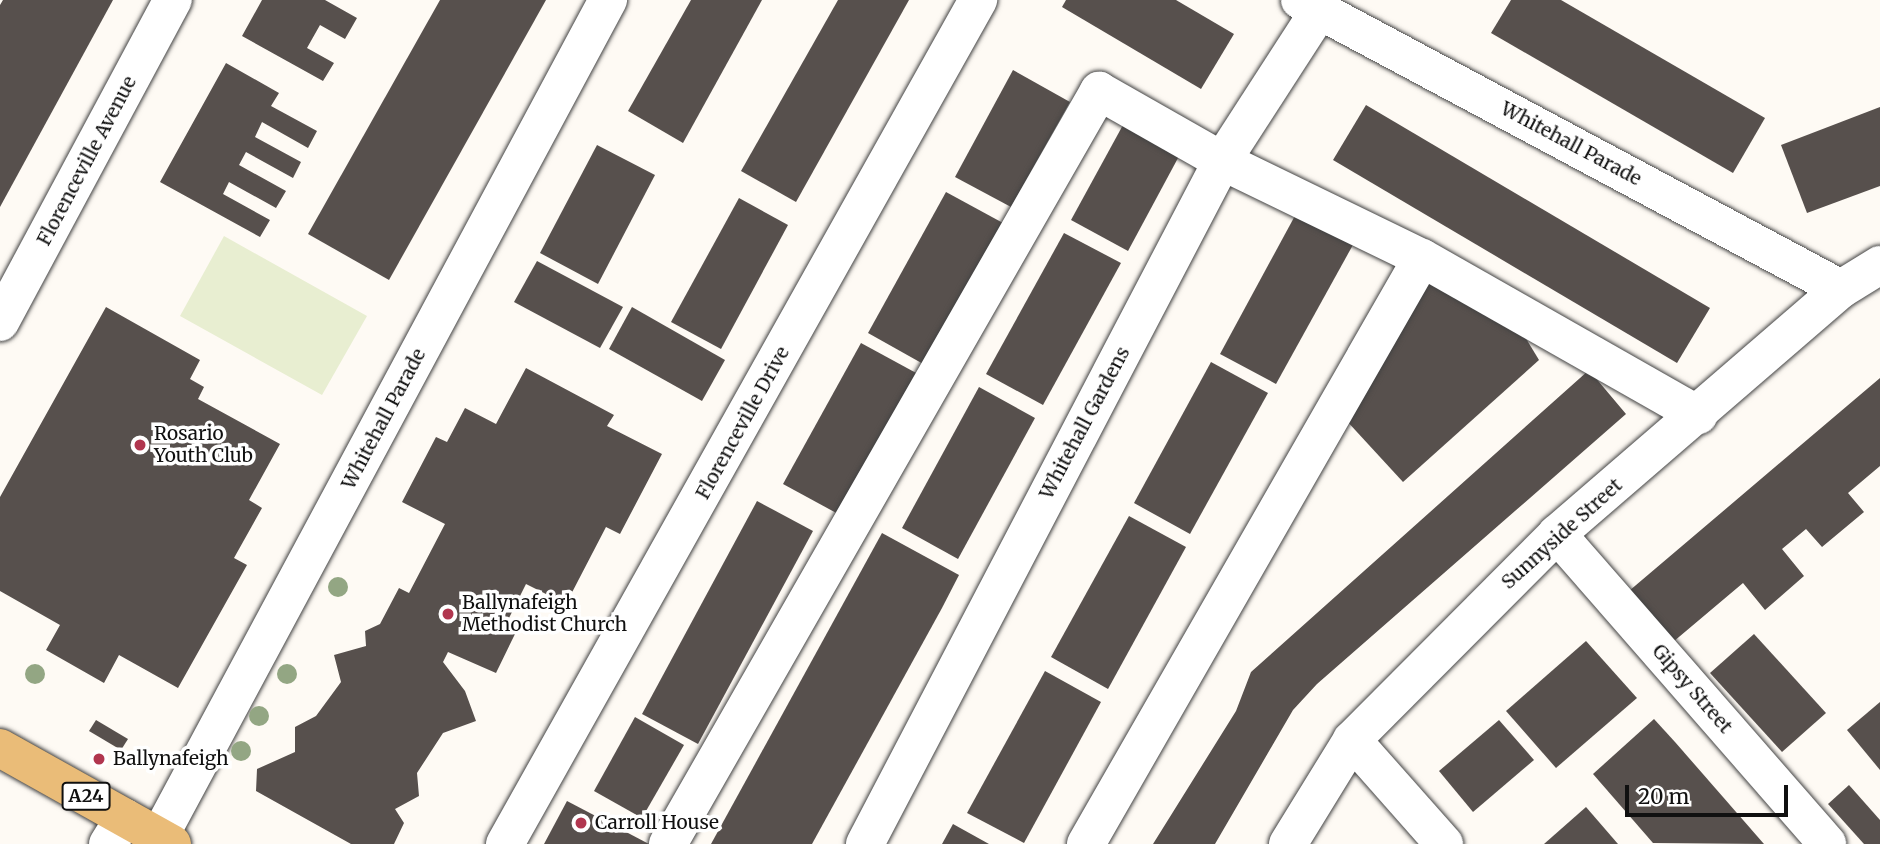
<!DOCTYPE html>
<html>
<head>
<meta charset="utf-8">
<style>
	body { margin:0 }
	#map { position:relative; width:1880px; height:844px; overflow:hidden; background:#fefaf4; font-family:Merriweather,serif }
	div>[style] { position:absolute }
	.pitch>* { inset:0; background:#e8eed1 }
	.building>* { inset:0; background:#57504d }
	.roads { filter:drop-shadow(0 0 2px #434343) drop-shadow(0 0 2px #434343) }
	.minor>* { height:38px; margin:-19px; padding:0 19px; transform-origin:19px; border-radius:19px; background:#fff }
	.major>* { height:38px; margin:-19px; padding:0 19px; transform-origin:19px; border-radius:19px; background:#eabc78 }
	.trees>* { width:20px; height:20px; margin:-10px; border-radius:50%; background:#93a683 }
	.dots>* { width:19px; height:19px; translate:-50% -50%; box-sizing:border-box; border:4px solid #fff; border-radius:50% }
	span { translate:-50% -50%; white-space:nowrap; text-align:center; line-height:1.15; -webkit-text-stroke:7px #fff; paint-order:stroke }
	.shield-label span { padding:2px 5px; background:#fff; border:2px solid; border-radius:5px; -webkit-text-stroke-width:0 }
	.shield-label { font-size:18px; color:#101010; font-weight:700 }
	.street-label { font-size:19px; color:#101010 }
	.poi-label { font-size:19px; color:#101010 }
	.left { translate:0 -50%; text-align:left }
	.scale { position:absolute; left:1625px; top:785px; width:163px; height:32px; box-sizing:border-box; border:4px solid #101010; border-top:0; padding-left:9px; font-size:21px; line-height:24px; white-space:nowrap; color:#101010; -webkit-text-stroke:5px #fff; paint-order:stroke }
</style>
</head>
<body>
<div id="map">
	<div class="pitch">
		<i style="clip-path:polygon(224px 236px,367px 316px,322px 395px,180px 316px)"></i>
	</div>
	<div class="building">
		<i style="clip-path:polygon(3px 0,113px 0,0 207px,0 5px)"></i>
		<i style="clip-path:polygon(262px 0,325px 0,357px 18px,345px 39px,320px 25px,307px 48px,334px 63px,323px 81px,242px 36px)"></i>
		<i style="clip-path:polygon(440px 0,546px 0,389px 280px,308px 234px)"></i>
		<i style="clip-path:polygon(691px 0,762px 0,683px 143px,628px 111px)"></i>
		<i style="clip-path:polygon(838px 0,909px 0,796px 202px,741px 171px)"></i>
		<i style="clip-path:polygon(1066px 0,1176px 0,1234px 34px,1201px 89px,1062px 7px)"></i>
		<i style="clip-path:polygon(1511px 0,1561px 0,1765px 118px,1733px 173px,1491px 33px)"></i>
		<i style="clip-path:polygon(226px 63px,279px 93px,271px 106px,317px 131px,308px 148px,262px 122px,255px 137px,301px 162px,293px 178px,246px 152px,239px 165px,286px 191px,276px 208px,229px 182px,223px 194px,270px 220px,260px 237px,160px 182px)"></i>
		<i style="clip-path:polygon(1013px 70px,1070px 102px,1011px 207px,955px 177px)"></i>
		<i style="clip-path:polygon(1366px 105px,1710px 308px,1677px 363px,1333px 160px)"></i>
		<i style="clip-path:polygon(1880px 107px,1880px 186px,1807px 213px,1781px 145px)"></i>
		<i style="clip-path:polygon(1129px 114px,1185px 145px,1128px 251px,1071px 220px)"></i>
		<i style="clip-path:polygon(597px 145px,655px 175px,598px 284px,540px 253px)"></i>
		<i style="clip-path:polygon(946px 192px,1003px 223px,925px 365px,868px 333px)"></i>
		<i style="clip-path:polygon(739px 198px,788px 225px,721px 349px,671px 322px)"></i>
		<i style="clip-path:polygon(1297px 212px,1354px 243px,1276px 384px,1220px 354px)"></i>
		<i style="clip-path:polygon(1064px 233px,1121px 263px,1043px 405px,986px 374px)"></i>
		<i style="clip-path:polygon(537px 261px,623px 307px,600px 348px,514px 302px)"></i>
		<i style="clip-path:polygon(1429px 273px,1513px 317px,1539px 360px,1403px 482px,1345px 419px)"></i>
		<i style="clip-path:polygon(106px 307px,200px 360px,190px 379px,204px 387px,198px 399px,280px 444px,249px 500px,262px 508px,234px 558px,247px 565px,178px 688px,119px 655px,104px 683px,46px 650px,60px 625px,0 591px,0 497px)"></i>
		<i style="clip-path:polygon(632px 307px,725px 360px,702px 401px,609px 349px)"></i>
		<i style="clip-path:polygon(861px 343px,918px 374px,840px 515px,783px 484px)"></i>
		<i style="clip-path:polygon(1211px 362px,1268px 393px,1190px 534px,1134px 503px)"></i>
		<i style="clip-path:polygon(526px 368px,614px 415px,607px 426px,662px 454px,620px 534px,606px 527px,566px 604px,526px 584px,504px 628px,515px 634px,496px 673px,448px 652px,443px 662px,465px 691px,476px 721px,443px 733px,417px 773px,419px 796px,395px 809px,404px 823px,394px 844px,351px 844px,256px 791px,257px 769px,295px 752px,295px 727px,316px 716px,341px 682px,334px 655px,366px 646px,365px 631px,380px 624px,399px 588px,409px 593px,445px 524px,402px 502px,436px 437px,447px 442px,465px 408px,496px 424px)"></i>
		<i style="clip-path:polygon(1589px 370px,1626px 414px,1317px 684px,1293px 710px,1215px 844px,1153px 844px,1236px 711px,1251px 672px)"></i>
		<i style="clip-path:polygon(1880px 378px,1880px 466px,1848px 493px,1864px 512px,1822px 547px,1806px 529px,1782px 549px,1804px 576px,1765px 610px,1743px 583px,1673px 642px,1629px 591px)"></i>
		<i style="clip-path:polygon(979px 387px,1035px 418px,958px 559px,902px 528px)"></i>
		<i style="clip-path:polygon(757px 501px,813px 531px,698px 744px,642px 714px)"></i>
		<i style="clip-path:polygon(1129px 516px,1186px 547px,1108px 689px,1051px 657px)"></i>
		<i style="clip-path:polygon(882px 533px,959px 575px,942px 608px,812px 844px,711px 844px)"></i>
		<i style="clip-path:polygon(1754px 634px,1826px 713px,1782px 752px,1710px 673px)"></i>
		<i style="clip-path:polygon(1586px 641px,1637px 698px,1556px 768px,1506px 711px)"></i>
		<i style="clip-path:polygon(1045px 671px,1101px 702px,1024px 843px,967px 813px)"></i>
		<i style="clip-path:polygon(1880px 702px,1880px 770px,1847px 730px)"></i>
		<i style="clip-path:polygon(635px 717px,684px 745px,642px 818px,594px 791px)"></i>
		<i style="clip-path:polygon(1654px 719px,1675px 742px,1764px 844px,1653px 843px,1593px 774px)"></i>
		<i style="clip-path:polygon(96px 720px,128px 739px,121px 750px,89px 731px)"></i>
		<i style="clip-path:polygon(1499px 720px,1534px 760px,1473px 812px,1439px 771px)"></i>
		<i style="clip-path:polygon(1849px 785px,1880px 820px,1880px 844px,1864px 844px,1828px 804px)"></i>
		<i style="clip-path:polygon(567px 801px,649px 844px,544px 844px)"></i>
		<i style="clip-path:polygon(1586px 807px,1618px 844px,1544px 844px)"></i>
		<i style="clip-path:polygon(953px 824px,989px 844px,942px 844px)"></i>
	</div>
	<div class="roads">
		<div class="minor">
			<i style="left:1300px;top:0;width:613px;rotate:28.11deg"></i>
			<i style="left:0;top:322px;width:366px;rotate:-61.8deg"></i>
			<i style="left:1557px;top:534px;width:411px;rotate:48.9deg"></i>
			<i style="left:1352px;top:740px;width:139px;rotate:48.5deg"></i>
			<i style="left:159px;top:837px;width:950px;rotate:-61.79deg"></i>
			<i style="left:108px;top:844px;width:31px;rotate:-58deg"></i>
			<i style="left:505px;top:844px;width:968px;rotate:-60.73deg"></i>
			<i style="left:668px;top:844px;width:868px;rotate:-60.21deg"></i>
			<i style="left:1099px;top:91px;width:142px;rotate:29.6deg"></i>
			<i style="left:1222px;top:161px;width:222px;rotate:25.9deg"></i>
			<i style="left:865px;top:844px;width:771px;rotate:-62.4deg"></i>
			<i style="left:1222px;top:161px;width:179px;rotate:-57.1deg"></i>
			<i style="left:1086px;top:844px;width:675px;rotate:-60.17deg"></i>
			<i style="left:1422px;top:258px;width:318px;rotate:29.6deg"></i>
			<i style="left:1288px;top:844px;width:122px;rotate:-58.4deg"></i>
			<i style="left:1352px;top:740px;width:291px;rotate:-45.1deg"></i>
			<i style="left:1557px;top:534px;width:375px;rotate:-40.8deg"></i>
			<i style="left:1841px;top:289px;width:46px;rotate:-31.6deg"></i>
		</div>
		<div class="major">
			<i style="left:0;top:748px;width:197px;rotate:29.2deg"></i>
		</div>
	</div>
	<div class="trees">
		<i style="left:338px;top:587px"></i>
		<i style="left:35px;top:674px"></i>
		<i style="left:287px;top:674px"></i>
		<i style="left:259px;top:716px"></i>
		<i style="left:241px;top:751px"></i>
	</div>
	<div class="dots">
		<i style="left:140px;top:445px;background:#b1364f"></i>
		<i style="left:448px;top:614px;background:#b1364f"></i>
		<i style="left:99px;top:759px;background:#b1364f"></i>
		<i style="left:581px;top:823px;background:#b1364f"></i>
	</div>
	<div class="shield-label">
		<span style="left:86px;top:796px">A24</span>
	</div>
	<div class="street-label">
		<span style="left:1571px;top:144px;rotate:28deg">Whitehall Parade</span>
		<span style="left:87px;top:161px;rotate:-62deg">Florenceville Avenue</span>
		<span style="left:384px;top:419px;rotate:-62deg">Whitehall Parade</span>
		<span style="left:743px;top:423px;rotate:-61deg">Florenceville Drive</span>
		<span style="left:1085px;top:423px;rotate:-62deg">Whitehall Gardens</span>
		<span style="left:1562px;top:534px;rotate:-42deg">Sunnyside Street</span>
		<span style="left:1692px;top:689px;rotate:49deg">Gipsy Street</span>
	</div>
	<div class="poi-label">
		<span class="left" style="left:154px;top:445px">Rosario<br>Youth Club</span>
		<span class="left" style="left:462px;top:614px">Ballynafeigh<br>Methodist Church</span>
		<span class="left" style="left:113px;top:759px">Ballynafeigh</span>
		<span class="left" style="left:595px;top:823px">Carroll House</span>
	</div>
	<div class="scale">20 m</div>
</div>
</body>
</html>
